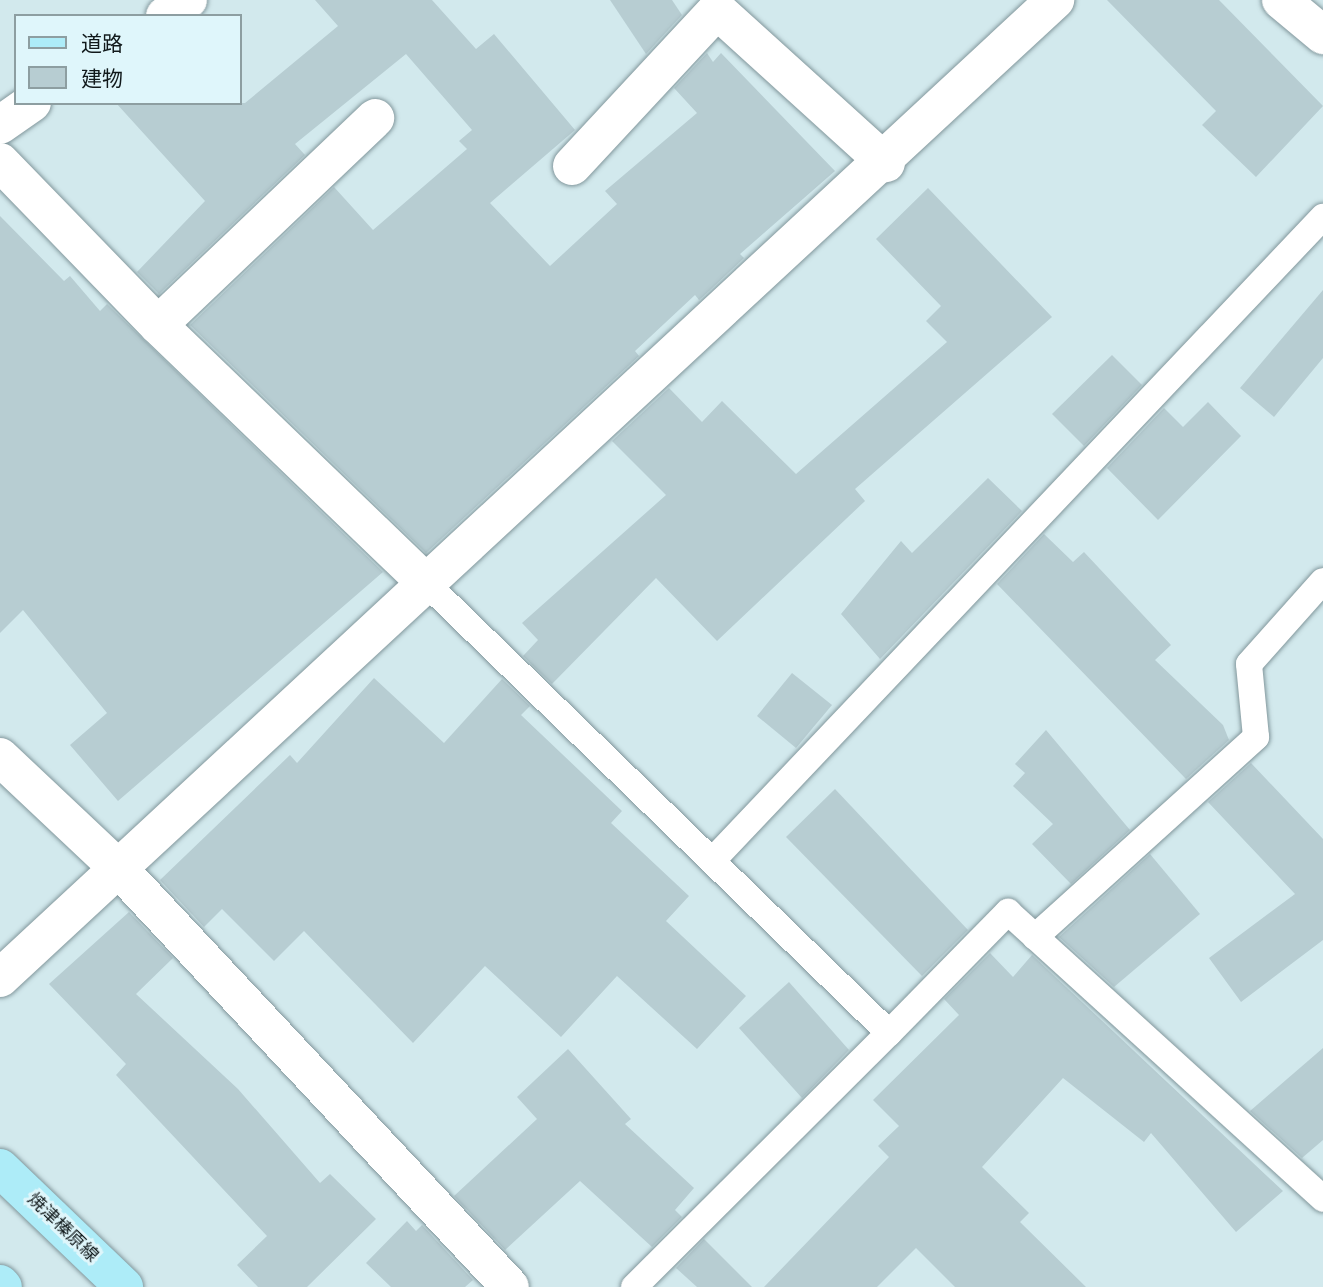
<!DOCTYPE html>
<html>
<head>
<meta charset="utf-8">
<style>
	body { margin:0 }
	#map { position:relative; width:1323px; height:1287px; overflow:hidden; background:#d2e9ed; font-family:"Source Sans 3","Noto Sans JP",sans-serif }
	div>[style] { position:absolute }
	.building>* { inset:0; background:#b7cdd2 }
	.roads { filter:drop-shadow(0 0 2px #82979c) drop-shadow(0 0 2px #82979c) }
	.service>* { height:26px; margin:-13px; padding:0 13px; transform-origin:13px; border-radius:13px; background:#fff }
	.minor>* { height:38px; margin:-19px; padding:0 19px; transform-origin:19px; border-radius:19px; background:#fff }
	.tertiary>* { height:38px; margin:-19px; padding:0 19px; transform-origin:19px; border-radius:19px; background:#fff }
	.primary>* { height:38px; margin:-19px; padding:0 19px; transform-origin:19px; border-radius:19px; background:#adecf8 }
	span { translate:-50% -50%; white-space:nowrap; text-align:center; line-height:1.15; -webkit-text-stroke:6px #dff6fb; paint-order:stroke }
	.street-label { font-size:18px; color:#11191b }
	.legend { position:absolute; left:14px; top:14px; width:228px; height:91px; box-sizing:border-box; background:#dff6fb; border:2px solid #8d9ea1; margin:0; padding:9px 12px; list-style:none; font-size:21px; color:#11191b }
	.legend li { display:flex; align-items:center; gap:14px; height:35px }
	.legend b { width:35px; border:2px solid #8d9ea1 }
</style>
</head>
<body>
<div id="map">
	<div class="building">
		<i style="clip-path:polygon(315px 0,432px 0,476px 49px,494px 34px,575px 130px,490px 203px,550px 266px,617px 204px,605px 191px,697px 113px,674px 88px,707px 53px,713px 62px,721px 53px,835px 171px,740px 254px,744px 258px,709px 291px,699px 300px,695px 295px,635px 351px,639px 356px,426px 553px,190px 325px,334px 187px,373px 230px,467px 149px,459px 141px,472px 130px,406px 54px,295px 144px,305px 155px,159px 294px,137px 272px,205px 201px,116px 103px,245px 103px,338px 26px)"></i>
		<i style="clip-path:polygon(610px 0,672px 0,682px 15px,646px 54px)"></i>
		<i style="clip-path:polygon(1107px 0,1219px 0,1323px 106px,1256px 177px,1202px 125px,1216px 111px)"></i>
		<i style="clip-path:polygon(928px 188px,1052px 317px,855px 489px,865px 501px,717px 641px,656px 578px,552px 684px,523px 656px,538px 640px,522px 623px,666px 495px,612px 441px,669px 388px,702px 422px,722px 401px,796px 474px,947px 342px,926px 321px,941px 306px,876px 239px)"></i>
		<i style="clip-path:polygon(0 216px,64px 281px,70px 276px,100px 311px,107px 304px,383px 572px,118px 801px,70px 745px,107px 713px,23px 610px,0 633px)"></i>
		<i style="clip-path:polygon(1323px 290px,1323px 358px,1274px 417px,1240px 388px)"></i>
		<i style="clip-path:polygon(1112px 355px,1142px 385px,1084px 446px,1052px 414px)"></i>
		<i style="clip-path:polygon(1208px 402px,1241px 436px,1158px 520px,1107px 468px,1164px 408px,1183px 427px)"></i>
		<i style="clip-path:polygon(988px 478px,1022px 511px,880px 659px,841px 614px,901px 541px,912px 553px)"></i>
		<i style="clip-path:polygon(1044px 534px,1073px 562px,1084px 552px,1171px 645px,1155px 660px,1223px 725px,1229px 740px,1186px 779px,997px 584px)"></i>
		<i style="clip-path:polygon(792px 673px,832px 705px,796px 748px,757px 716px)"></i>
		<i style="clip-path:polygon(374px 678px,444px 743px,502px 679px,530px 706px,521px 715px,622px 811px,611px 823px,689px 896px,666px 921px,746px 996px,697px 1049px,617px 976px,561px 1037px,485px 966px,413px 1043px,304px 931px,274px 961px,222px 909px,204px 927px,160px 880px,290px 755px,297px 763px)"></i>
		<i style="clip-path:polygon(1046px 730px,1130px 830px,1071px 884px,1032px 844px,1053px 824px,1013px 786px,1025px 773px,1015px 764px)"></i>
		<i style="clip-path:polygon(1251px 763px,1323px 839px,1323px 940px,1241px 1002px,1209px 958px,1295px 894px,1208px 802px)"></i>
		<i style="clip-path:polygon(835px 789px,968px 930px,922px 976px,786px 837px)"></i>
		<i style="clip-path:polygon(1150px 854px,1200px 914px,1114px 987px,1059px 937px)"></i>
		<i style="clip-path:polygon(129px 912px,173px 958px,136px 994px,238px 1089px,320px 1183px,330px 1174px,376px 1219px,307px 1287px,258px 1287px,237px 1265px,267px 1236px,116px 1075px,126px 1064px,49px 984px)"></i>
		<i style="clip-path:polygon(990px 953px,1013px 977px,1032px 955px,1283px 1191px,1236px 1232px,1151px 1133px,1144px 1142px,1063px 1078px,982px 1167px,1029px 1213px,1020px 1222px,1086px 1287px,955px 1287px,916px 1248px,877px 1287px,764px 1287px,889px 1157px,878px 1146px,899px 1126px,873px 1100px,959px 1015px,944px 999px)"></i>
		<i style="clip-path:polygon(789px 982px,849px 1050px,802px 1098px,739px 1028px)"></i>
		<i style="clip-path:polygon(1323px 1048px,1323px 1140px,1302px 1158px,1250px 1111px)"></i>
		<i style="clip-path:polygon(568px 1049px,631px 1119px,625px 1124px,694px 1188px,675px 1210px,682px 1217px,652px 1247px,580px 1181px,505px 1250px,454px 1196px,537px 1119px,517px 1097px)"></i>
		<i style="clip-path:polygon(407px 1221px,416px 1231px,422px 1225px,473px 1280px,465px 1287px,391px 1287px,366px 1263px)"></i>
		<i style="clip-path:polygon(704px 1239px,752px 1287px,697px 1287px,676px 1268px)"></i>
	</div>
	<div class="roads">
		<div class="service">
			<i style="left:427px;top:584px;width:644px;rotate:44.18deg"></i>
			<i style="left:889px;top:1033px;width:170px;rotate:-45.5deg"></i>
			<i style="left:1008px;top:912px;width:426px;rotate:42.3deg"></i>
			<i style="left:712px;top:861px;width:888px;rotate:-46.51deg"></i>
			<i style="left:1035px;top:937px;width:298px;rotate:-42.1deg"></i>
			<i style="left:1256px;top:737px;width:73px;rotate:-95.5deg"></i>
			<i style="left:1249px;top:664px;width:111px;rotate:-48.3deg"></i>
			<i style="left:634px;top:1287px;width:360px;rotate:-44.9deg"></i>
		</div>
		<div class="minor">
			<i style="left:1281px;top:0;width:55px;rotate:39.8deg"></i>
			<i style="left:165px;top:16px;width:28px;rotate:-35deg"></i>
			<i style="left:0;top:125px;width:39px;rotate:-35deg"></i>
			<i style="left:0;top:162px;width:227px;rotate:45.9deg"></i>
			<i style="left:158px;top:325px;width:373px;rotate:43.9deg"></i>
			<i style="left:572px;top:166px;width:213px;rotate:-47.1deg"></i>
			<i style="left:717px;top:10px;width:228px;rotate:42.2deg"></i>
			<i style="left:158px;top:325px;width:300px;rotate:-43.6deg"></i>
			<i style="left:119px;top:869px;width:572px;rotate:46.91deg"></i>
			<i style="left:0;top:978px;width:1439px;rotate:-42.83deg"></i>
		</div>
		<div class="tertiary">
			<i style="left:0;top:757px;width:163px;rotate:43.3deg"></i>
		</div>
		<div class="primary">
			<i style="left:0;top:1168px;width:172px;rotate:43.8deg"></i>
			<i style="left:0;top:1284px;width:4px;rotate:45deg"></i>
		</div>
	</div>
	<div class="street-label">
		<span style="left:62px;top:1228px;rotate:44deg">焼津榛原線</span>
	</div>
	<ul class="legend">
	<li><b style="height:9px;background:#adecf8"></b>道路</li>
	<li><b style="height:19px;background:#b7cdd2"></b>建物</li>
	</ul>
</div>
</body>
</html>
